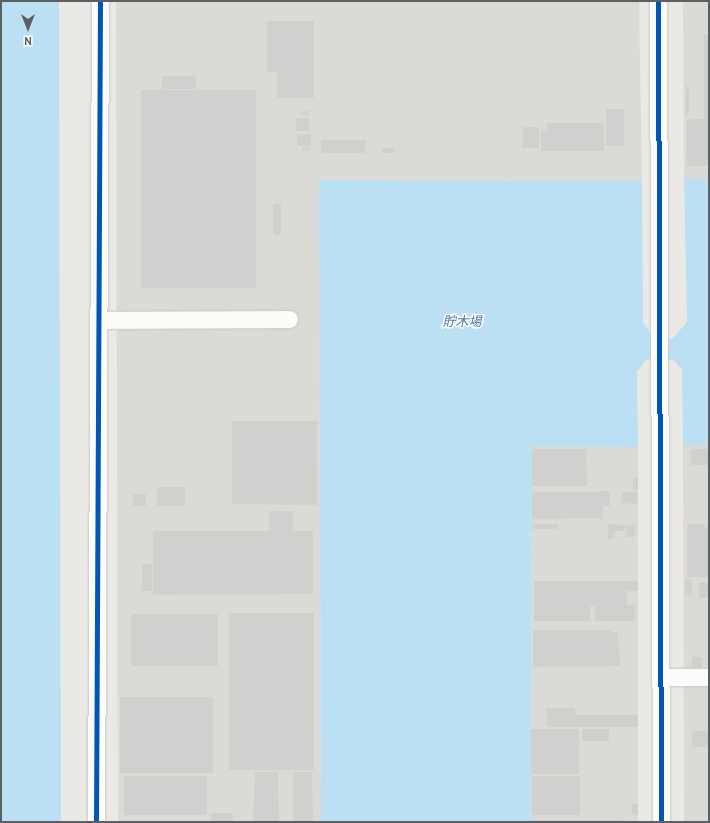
<!DOCTYPE html>
<html>
<head>
<meta charset="utf-8">
<style>
	body { margin:0 }
	#map { position:relative; width:710px; height:823px; overflow:hidden; background:#ebe9e5; font-family:Overpass,"Noto Sans JP",sans-serif }
	div>[style] { position:absolute }
	.industrial>* { inset:0; background:#dcdad7 }
	.water>* { inset:0; background:#bce0f3 }
	.building>* { inset:0; background:#d2d0ce }
	.roads { filter:drop-shadow(0 0 1px #c7c7c6) drop-shadow(0 0 1px #c7c7c6) }
	.minor>* { height:17px; margin:-8.5px; padding:0 8.5px; transform-origin:8.5px; border-radius:8.5px; background:#fcfcfb }
	.cycleway>* { height:5px; margin:-2.5px; padding:0 2.5px; transform-origin:2.5px; border-radius:2.5px; background:#0057b8 }
	span { translate:-50% -50%; white-space:nowrap; text-align:center; line-height:1.15; -webkit-text-stroke:3px #fff; paint-order:stroke }
	.water-label { font-size:13px; color:#4379a1; font-style:italic }
	.frame { position:absolute; inset:0; border:2px solid #5c5f63; pointer-events:none }
	.north { position:absolute; left:8px; top:8px; width:40px; height:40px; -webkit-text-stroke:3px #fff; paint-order:stroke; rotate:180deg; font-size:11px; font-weight:700; line-height:16px; text-align:center; color:#5c5f63 }
	.north::after { content:''; display:block; margin:auto; width:14px; height:18px; background:#5c5f63; clip-path:polygon(50% 0,100% 100%,50% 72%,0 100%) }
</style>
</head>
<body>
<div id="map">
	<div class="industrial">
		<i style="clip-path:polygon(116px 1px,639px 1px,642px 181px,319px 180px,321px 822px,118px 822px)"></i>
		<i style="clip-path:polygon(683px 1px,709px 1px,709px 179px,684px 179px)"></i>
		<i style="clip-path:polygon(683px 445px,709px 445px,709px 822px,684px 822px)"></i>
		<i style="clip-path:polygon(532px 446px,638px 447px,638px 822px,531px 822px)"></i>
	</div>
	<div class="water">
		<i style="clip-path:polygon(1px 1px,59px 1px,61px 822px,1px 822px)"></i>
		<i style="clip-path:polygon(684px 179px,709px 179px,709px 445px,683px 445px,682px 370px,674px 360px,647px 359px,637px 372px,638px 447px,532px 446px,531px 822px,321px 822px,319px 180px,642px 181px,643px 322px,654px 339px,672px 339px,687px 322px)"></i>
	</div>
	<div class="building">
		<i style="clip-path:polygon(267px 21px,314px 21px,314px 98px,277px 98px,277px 72px,267px 72px)"></i>
		<i style="clip-path:polygon(704px 34px,709px 34px,709px 166px,687px 166px,687px 119px,704px 119px)"></i>
		<i style="clip-path:polygon(162px 76px,196px 76px,196px 89px,162px 89px)"></i>
		<i style="clip-path:polygon(686px 86px,689px 86px,689px 115px,686px 115px)"></i>
		<i style="clip-path:polygon(141px 90px,256px 90px,256px 288px,141px 288px)"></i>
		<i style="clip-path:polygon(606px 109px,624px 109px,624px 146px,606px 146px)"></i>
		<i style="clip-path:polygon(301px 111px,309px 111px,309px 115px,301px 115px)"></i>
		<i style="clip-path:polygon(296px 118px,309px 118px,309px 131px,296px 131px)"></i>
		<i style="clip-path:polygon(547px 123px,604px 123px,604px 151px,541px 151px,541px 131px,547px 131px)"></i>
		<i style="clip-path:polygon(523px 127px,539px 127px,539px 148px,523px 148px)"></i>
		<i style="clip-path:polygon(297px 134px,311px 134px,311px 146px,297px 146px)"></i>
		<i style="clip-path:polygon(321px 140px,365px 140px,365px 153px,321px 153px)"></i>
		<i style="clip-path:polygon(302px 147px,310px 147px,310px 151px,302px 151px)"></i>
		<i style="clip-path:polygon(382px 148px,395px 148px,395px 153px,382px 153px)"></i>
		<i style="clip-path:polygon(273px 204px,281px 204px,281px 235px,275px 235px,273px 232px)"></i>
		<i style="clip-path:polygon(232px 421px,317px 421px,317px 505px,232px 504px)"></i>
		<i style="clip-path:polygon(532px 449px,586px 449px,587px 486px,532px 486px)"></i>
		<i style="clip-path:polygon(691px 449px,709px 449px,709px 465px,691px 465px)"></i>
		<i style="clip-path:polygon(633px 478px,638px 478px,638px 490px,633px 490px)"></i>
		<i style="clip-path:polygon(157px 487px,185px 487px,185px 506px,157px 506px)"></i>
		<i style="clip-path:polygon(598px 491px,610px 491px,610px 506px,603px 506px,603px 519px,598px 519px)"></i>
		<i style="clip-path:polygon(532px 492px,598px 492px,598px 518px,532px 519px)"></i>
		<i style="clip-path:polygon(622px 492px,637px 492px,637px 504px,622px 503px)"></i>
		<i style="clip-path:polygon(133px 494px,146px 494px,146px 506px,133px 506px)"></i>
		<i style="clip-path:polygon(269px 511px,293px 511px,293px 531px,313px 531px,313px 594px,153px 595px,153px 531px,269px 531px)"></i>
		<i style="clip-path:polygon(532px 524px,557px 524px,557px 529px,532px 529px)"></i>
		<i style="clip-path:polygon(608px 524px,625px 525px,625px 531px,616px 531px,612px 539px,608px 539px)"></i>
		<i style="clip-path:polygon(690px 524px,703px 524px,703px 527px,709px 527px,709px 577px,687px 577px,687px 527px)"></i>
		<i style="clip-path:polygon(626px 525px,635px 525px,635px 537px,626px 537px)"></i>
		<i style="clip-path:polygon(142px 564px,152px 564px,152px 591px,142px 591px)"></i>
		<i style="clip-path:polygon(685px 580px,692px 580px,692px 595px,685px 595px)"></i>
		<i style="clip-path:polygon(534px 581px,638px 581px,638px 591px,627px 591px,627px 605px,635px 605px,635px 621px,595px 621px,595px 606px,590px 606px,590px 621px,534px 621px)"></i>
		<i style="clip-path:polygon(699px 582px,709px 582px,709px 598px,699px 598px)"></i>
		<i style="clip-path:polygon(229px 613px,314px 613px,314px 770px,229px 770px)"></i>
		<i style="clip-path:polygon(131px 614px,218px 614px,218px 666px,131px 666px)"></i>
		<i style="clip-path:polygon(533px 630px,611px 630px,611px 632px,617px 632px,621px 666px,533px 667px)"></i>
		<i style="clip-path:polygon(692px 657px,702px 657px,702px 667px,692px 667px)"></i>
		<i style="clip-path:polygon(120px 697px,213px 697px,213px 773px,120px 773px,120px 710px,176px 710px,120px 710px)"></i>
		<i style="clip-path:polygon(547px 708px,575px 708px,575px 715px,638px 715px,638px 727px,547px 727px)"></i>
		<i style="clip-path:polygon(531px 729px,579px 729px,579px 774px,531px 774px)"></i>
		<i style="clip-path:polygon(582px 729px,609px 729px,609px 741px,582px 741px)"></i>
		<i style="clip-path:polygon(692px 731px,709px 731px,709px 747px,692px 747px)"></i>
		<i style="clip-path:polygon(255px 772px,278px 772px,279px 822px,253px 822px)"></i>
		<i style="clip-path:polygon(293px 772px,312px 772px,313px 822px,293px 822px)"></i>
		<i style="clip-path:polygon(124px 776px,207px 776px,207px 815px,124px 815px)"></i>
		<i style="clip-path:polygon(532px 776px,580px 776px,580px 815px,532px 815px)"></i>
		<i style="clip-path:polygon(632px 804px,638px 804px,638px 814px,632px 814px)"></i>
		<i style="clip-path:polygon(211px 813px,233px 813px,233px 822px,211px 822px)"></i>
		<i style="clip-path:polygon(531px 820px,622px 820px,622px 822px,531px 822px)"></i>
	</div>
	<div class="roads">
		<div class="minor">
			<i style="left:658px;top:1px;width:821px;rotate:89.79deg"></i>
			<i style="left:98px;top:320px;width:191px;rotate:-0.3deg"></i>
			<i style="left:660px;top:677px;width:49px"></i>
			<i style="left:96px;top:822px;width:821px;rotate:-89.72deg"></i>
		</div>
	</div>
	<div class="cycleway">
		<i style="left:658px;top:1px;width:821px;rotate:89.79deg"></i>
		<i style="left:96px;top:822px;width:821px;rotate:-89.72deg"></i>
	</div>
	<div class="water-label">
		<span style="left:462px;top:323px">貯木場</span>
	</div>
	<div class="frame"></div>
	<div class="north">N</div>
</div>
</body>
</html>
